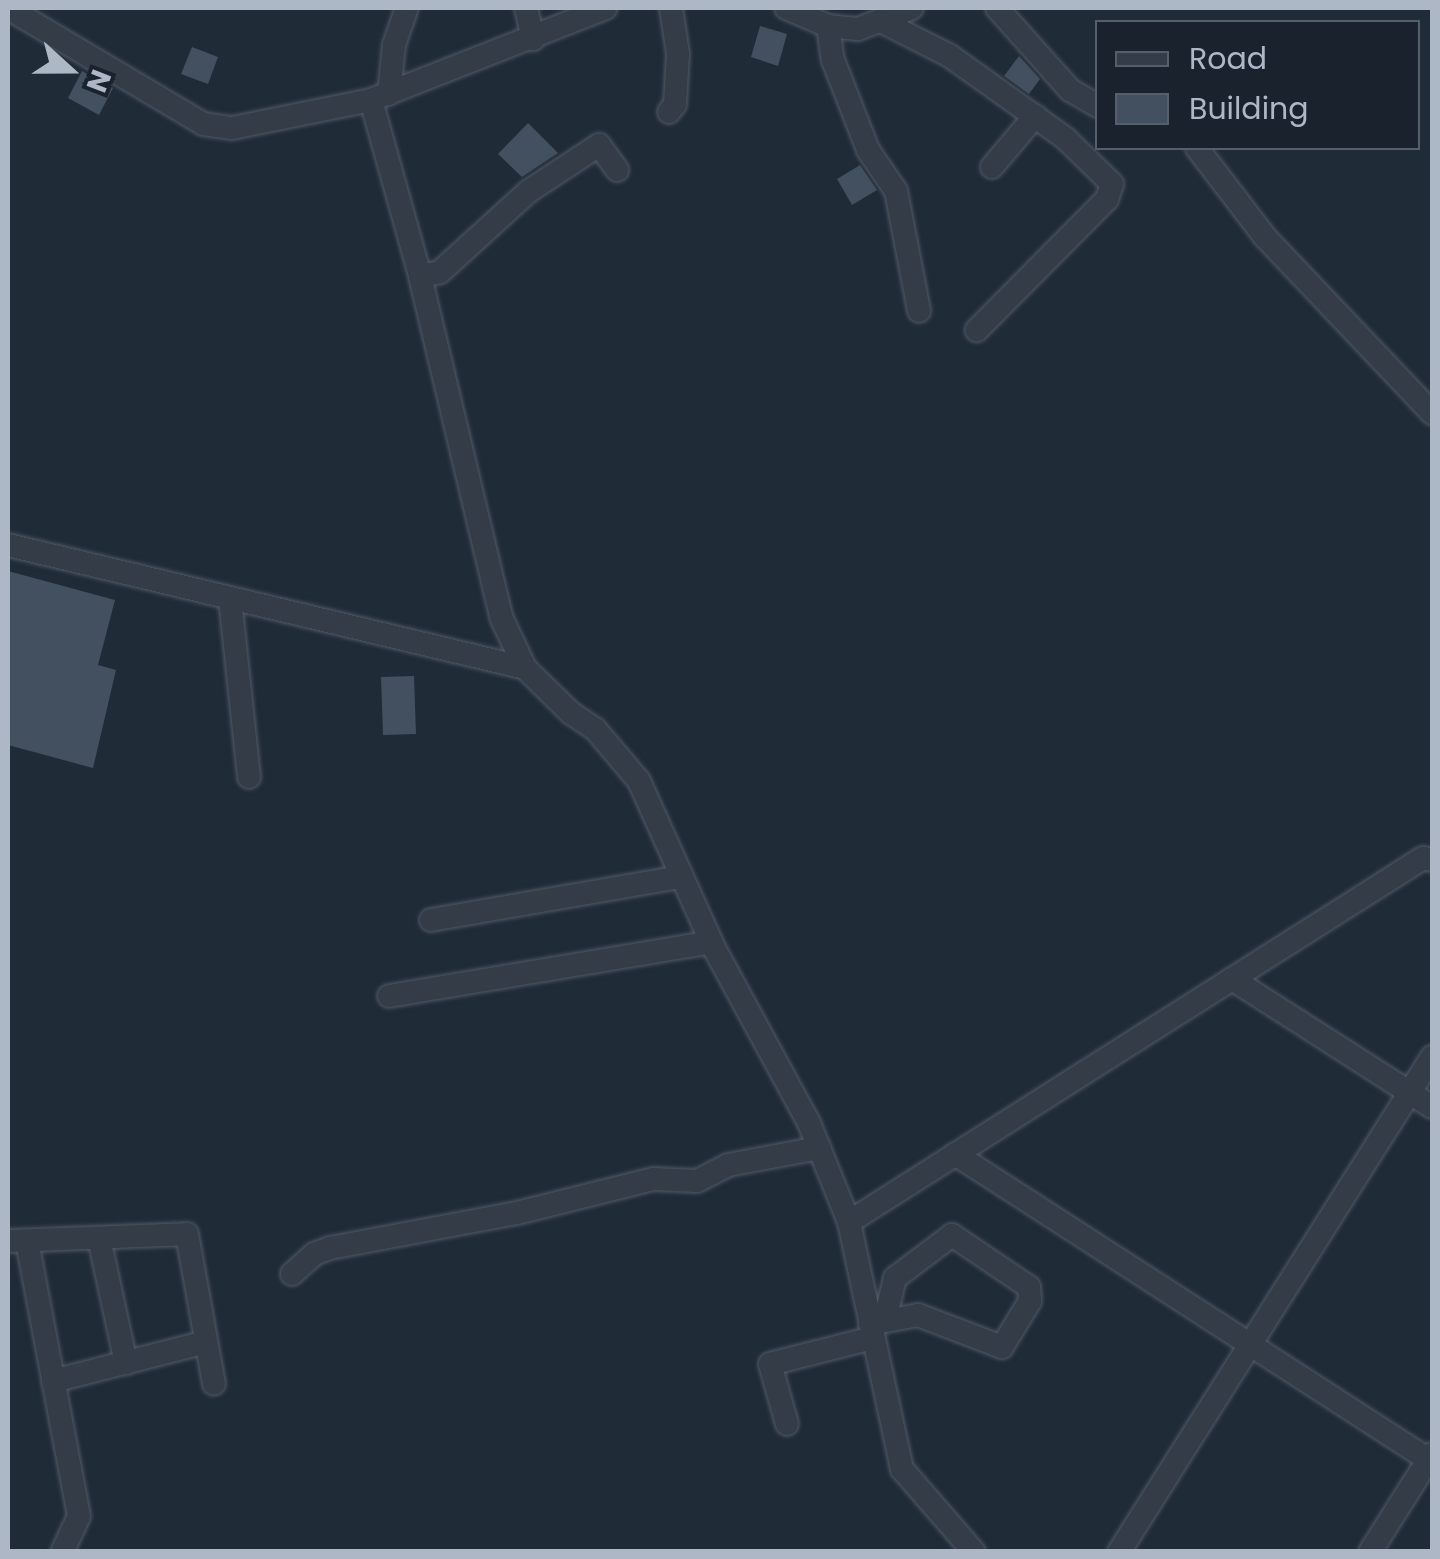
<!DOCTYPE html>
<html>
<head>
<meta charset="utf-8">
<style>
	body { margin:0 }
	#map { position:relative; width:1440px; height:1559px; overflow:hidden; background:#202b38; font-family:Poppins,sans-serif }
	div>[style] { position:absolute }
	.building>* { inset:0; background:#435060 }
	.roads { filter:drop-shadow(0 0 2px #515a66) drop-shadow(0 0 2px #515a66) }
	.minor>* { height:22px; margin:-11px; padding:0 11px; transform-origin:11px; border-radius:11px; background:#343c48 }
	span { translate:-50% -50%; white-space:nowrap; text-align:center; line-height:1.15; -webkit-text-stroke:8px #19222d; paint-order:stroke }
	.frame { position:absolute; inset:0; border:10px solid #aeb7c5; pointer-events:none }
	.legend { position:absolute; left:1095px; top:20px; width:325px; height:130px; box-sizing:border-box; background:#19222d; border:2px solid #555e6a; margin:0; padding:12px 18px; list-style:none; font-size:30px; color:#aeb7c5 }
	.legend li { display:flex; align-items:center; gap:20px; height:50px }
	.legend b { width:50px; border:2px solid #555e6a }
	.north { position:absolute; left:20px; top:20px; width:100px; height:100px; -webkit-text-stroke:8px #19222d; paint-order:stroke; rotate:111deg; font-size:28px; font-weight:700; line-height:40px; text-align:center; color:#aeb7c5 }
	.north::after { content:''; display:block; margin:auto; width:35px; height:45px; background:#aeb7c5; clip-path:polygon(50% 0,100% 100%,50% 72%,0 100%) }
</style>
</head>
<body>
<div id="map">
	<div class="building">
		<i style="clip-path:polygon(760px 26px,787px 34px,778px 66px,751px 57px)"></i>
		<i style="clip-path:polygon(192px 47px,218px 57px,208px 84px,181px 74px)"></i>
		<i style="clip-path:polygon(1019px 56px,1040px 79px,1029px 94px,1004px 76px)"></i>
		<i style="clip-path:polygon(82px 71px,113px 88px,99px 115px,68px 98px)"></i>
		<i style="clip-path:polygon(528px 123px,558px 153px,522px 177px,498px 154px)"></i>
		<i style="clip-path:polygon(860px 165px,877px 190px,852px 205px,837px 179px)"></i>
		<i style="clip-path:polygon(8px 571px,115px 600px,98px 665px,116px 670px,93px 768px,8px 745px)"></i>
		<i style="clip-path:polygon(414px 676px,416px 734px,383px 735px,381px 677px)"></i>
	</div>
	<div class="roads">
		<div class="minor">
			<i style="left:8px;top:8px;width:227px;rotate:30.7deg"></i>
			<i style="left:203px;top:124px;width:29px;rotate:8deg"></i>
			<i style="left:232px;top:128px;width:142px;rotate:-11.4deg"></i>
			<i style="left:371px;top:100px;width:252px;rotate:-21.4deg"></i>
			<i style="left:526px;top:8px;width:32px;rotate:77deg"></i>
			<i style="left:786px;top:8px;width:46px;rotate:23.2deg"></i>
			<i style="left:828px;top:26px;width:30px;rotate:6deg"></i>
			<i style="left:858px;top:29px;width:58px;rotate:-21.3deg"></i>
			<i style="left:997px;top:8px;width:110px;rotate:48.3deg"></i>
			<i style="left:1070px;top:90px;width:32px;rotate:30deg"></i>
			<i style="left:883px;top:22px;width:75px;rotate:26.9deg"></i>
			<i style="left:950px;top:56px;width:141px;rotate:35.5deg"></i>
			<i style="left:1065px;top:138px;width:66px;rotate:44.4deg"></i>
			<i style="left:1112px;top:184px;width:16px;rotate:108deg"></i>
			<i style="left:1107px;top:199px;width:185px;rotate:134.8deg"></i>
			<i style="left:828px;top:26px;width:34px;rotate:82deg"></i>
			<i style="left:833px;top:60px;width:97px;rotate:68.7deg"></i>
			<i style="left:868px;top:150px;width:50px;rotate:55.7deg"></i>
			<i style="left:896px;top:191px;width:122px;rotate:79.1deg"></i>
			<i style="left:389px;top:94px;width:49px;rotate:-84.2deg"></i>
			<i style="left:394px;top:45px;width:39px;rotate:-71deg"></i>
			<i style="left:371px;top:100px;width:183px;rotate:74.4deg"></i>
			<i style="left:420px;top:276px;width:350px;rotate:76.6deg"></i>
			<i style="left:501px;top:617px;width:56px;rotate:64.8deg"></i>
			<i style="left:525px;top:668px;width:64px;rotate:44.4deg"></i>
			<i style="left:571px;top:713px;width:29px;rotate:34deg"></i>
			<i style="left:595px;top:729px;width:68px;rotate:49.8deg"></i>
			<i style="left:639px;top:781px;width:183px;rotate:65.8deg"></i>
			<i style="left:714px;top:948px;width:199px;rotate:61.5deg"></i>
			<i style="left:809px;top:1123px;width:107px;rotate:68deg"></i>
			<i style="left:849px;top:1222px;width:253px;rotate:77.9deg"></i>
			<i style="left:902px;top:1469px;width:110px;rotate:49.1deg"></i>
			<i style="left:669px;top:112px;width:10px;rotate:-53deg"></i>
			<i style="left:675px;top:104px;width:50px;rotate:-86.6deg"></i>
			<i style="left:678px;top:54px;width:47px;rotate:-98.7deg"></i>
			<i style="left:1197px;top:148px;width:112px;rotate:52.6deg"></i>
			<i style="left:1265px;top:237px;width:243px;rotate:46.5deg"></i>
			<i style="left:992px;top:167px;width:67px;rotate:-49.9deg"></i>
			<i style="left:420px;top:276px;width:20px;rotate:-11deg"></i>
			<i style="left:440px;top:272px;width:120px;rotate:-42.3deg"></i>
			<i style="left:529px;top:191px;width:84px;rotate:-33.3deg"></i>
			<i style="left:599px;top:145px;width:31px;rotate:54deg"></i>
			<i style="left:8px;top:545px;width:531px;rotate:13.38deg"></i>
			<i style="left:230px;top:599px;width:179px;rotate:83.9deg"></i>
			<i style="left:431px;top:920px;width:254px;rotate:-9.8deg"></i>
			<i style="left:1232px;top:979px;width:237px;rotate:32.6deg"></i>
			<i style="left:389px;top:996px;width:327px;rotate:-9.5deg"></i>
			<i style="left:955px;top:1154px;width:564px;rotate:32.85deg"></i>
			<i style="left:849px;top:1222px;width:680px;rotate:-32.38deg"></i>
			<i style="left:1423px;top:858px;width:9px;rotate:13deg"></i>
			<i style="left:99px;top:1238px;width:128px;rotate:77.8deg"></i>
			<i style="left:8px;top:1241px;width:179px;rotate:-2.2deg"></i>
			<i style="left:187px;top:1234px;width:152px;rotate:79.8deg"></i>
			<i style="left:27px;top:1241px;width:280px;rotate:79.3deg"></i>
			<i style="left:79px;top:1516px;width:40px;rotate:115deg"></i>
			<i style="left:292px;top:1274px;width:30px;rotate:-42deg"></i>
			<i style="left:314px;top:1254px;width:17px;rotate:-21deg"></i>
			<i style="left:330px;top:1248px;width:190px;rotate:-10.6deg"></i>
			<i style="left:517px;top:1213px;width:140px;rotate:-14deg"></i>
			<i style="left:653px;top:1179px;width:44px;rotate:2.6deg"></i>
			<i style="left:697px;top:1181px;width:35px;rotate:-27deg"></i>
			<i style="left:728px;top:1165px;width:93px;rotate:-10.6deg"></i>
			<i style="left:870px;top:1324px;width:49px;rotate:-10.6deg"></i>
			<i style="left:918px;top:1315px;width:90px;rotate:20.9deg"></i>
			<i style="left:1002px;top:1347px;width:54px;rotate:-58.7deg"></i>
			<i style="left:1030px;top:1301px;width:14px;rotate:-94deg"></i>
			<i style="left:1029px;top:1287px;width:93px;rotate:-146deg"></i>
			<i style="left:952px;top:1235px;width:71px;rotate:143deg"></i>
			<i style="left:895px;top:1278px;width:42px;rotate:103.7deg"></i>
			<i style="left:53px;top:1381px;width:158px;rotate:-14.3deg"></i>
			<i style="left:787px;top:1424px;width:62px;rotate:-105.8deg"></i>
			<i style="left:770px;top:1364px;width:105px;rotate:-14.3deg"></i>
			<i style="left:1119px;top:1552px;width:586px;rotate:-57.69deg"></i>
			<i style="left:1370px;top:1552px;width:116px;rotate:-57.7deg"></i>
		</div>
	</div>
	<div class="frame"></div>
	<ul class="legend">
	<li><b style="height:12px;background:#343c48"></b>Road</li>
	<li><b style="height:28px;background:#435060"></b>Building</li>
	</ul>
	<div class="north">N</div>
</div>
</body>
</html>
